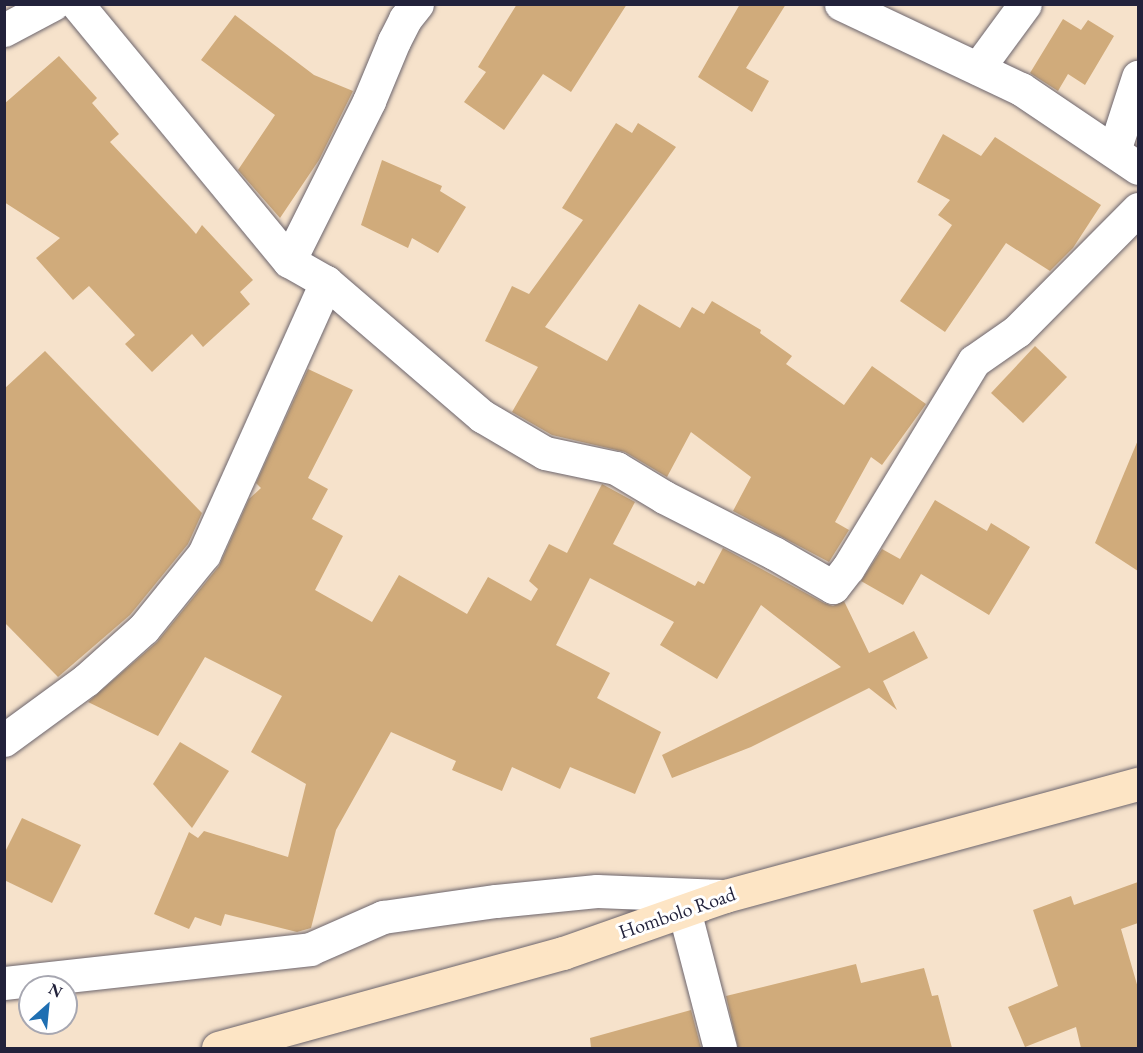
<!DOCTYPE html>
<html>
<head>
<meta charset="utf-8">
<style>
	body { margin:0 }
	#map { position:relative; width:1143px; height:1053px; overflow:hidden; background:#f6e2cb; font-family:"EB Garamond",serif }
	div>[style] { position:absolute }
	.building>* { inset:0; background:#d0ab7b }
	.roads { filter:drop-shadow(0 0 2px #6c656d) drop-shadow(0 0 2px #6c656d) }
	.street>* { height:33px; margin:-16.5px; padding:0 16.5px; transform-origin:16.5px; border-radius:16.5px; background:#fff }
	.secondary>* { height:33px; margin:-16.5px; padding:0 16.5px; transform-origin:16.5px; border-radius:16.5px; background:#fde5c5 }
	span { translate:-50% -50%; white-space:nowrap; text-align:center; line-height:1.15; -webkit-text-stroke:6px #fff; paint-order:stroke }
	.street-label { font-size:20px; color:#22223b }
	.frame { position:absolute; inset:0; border:6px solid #22223b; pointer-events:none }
	.north { position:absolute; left:18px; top:975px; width:60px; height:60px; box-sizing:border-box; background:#fff; border:2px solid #a7a7b1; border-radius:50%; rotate:27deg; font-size:16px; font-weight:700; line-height:24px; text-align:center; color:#22223b }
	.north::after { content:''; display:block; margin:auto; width:21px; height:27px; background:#1f6fb2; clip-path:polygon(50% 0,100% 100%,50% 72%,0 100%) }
</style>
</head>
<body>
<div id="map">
	<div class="building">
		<i style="clip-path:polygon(517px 4px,627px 4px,571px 92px,543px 74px,504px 130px,464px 102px,486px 72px,478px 67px)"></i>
		<i style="clip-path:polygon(740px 4px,786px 4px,746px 68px,769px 81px,752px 112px,698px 77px)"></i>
		<i style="clip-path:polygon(235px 15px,314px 75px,353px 91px,319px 160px,280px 218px,238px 170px,275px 115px,201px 60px)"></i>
		<i style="clip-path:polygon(1063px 19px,1081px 30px,1088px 20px,1114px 36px,1085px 85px,1068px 74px,1058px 91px,1030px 73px)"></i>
		<i style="clip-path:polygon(59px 56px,97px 98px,92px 103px,119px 134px,110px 142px,189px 226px,196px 234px,202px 225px,253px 280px,240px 292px,250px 304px,203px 347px,192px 334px,152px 372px,125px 344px,135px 335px,89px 286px,73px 300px,36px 258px,60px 238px,4px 202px,4px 104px)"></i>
		<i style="clip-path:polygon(616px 123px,632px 133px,638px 123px,676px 147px,545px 327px,607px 361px,639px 304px,680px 328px,692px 307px,704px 314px,712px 301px,761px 330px,760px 333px,792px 356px,786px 364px,844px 405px,872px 366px,926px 404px,882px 465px,871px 457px,835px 522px,849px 530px,829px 562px,733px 511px,751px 477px,691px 432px,667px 477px,625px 452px,552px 435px,512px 412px,538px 367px,485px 341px,512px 286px,529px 294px,583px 220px,562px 208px)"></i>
		<i style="clip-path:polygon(943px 134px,981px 156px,995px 137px,1101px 205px,1073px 248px,1050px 271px,1006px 243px,945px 332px,900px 301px,952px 225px,938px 215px,950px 200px,917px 182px)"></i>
		<i style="clip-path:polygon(382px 160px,442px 186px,440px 191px,466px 207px,438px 253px,412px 238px,408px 248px,361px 225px)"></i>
		<i style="clip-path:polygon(1035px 346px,1067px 377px,1023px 423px,991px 393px)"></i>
		<i style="clip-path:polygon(45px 351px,202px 513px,188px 544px,130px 615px,58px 677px,4px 622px,4px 389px)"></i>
		<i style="clip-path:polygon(308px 369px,353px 390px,308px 478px,328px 489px,312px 519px,343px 536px,315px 590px,372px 622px,399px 575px,467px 614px,488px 577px,531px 601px,538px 589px,529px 581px,549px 544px,567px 553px,602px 484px,635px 502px,613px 544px,695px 586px,698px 581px,704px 584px,723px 548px,824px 603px,833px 606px,844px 601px,869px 653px,914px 631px,928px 658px,883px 681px,897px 710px,869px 688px,751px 747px,672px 778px,662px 755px,841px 667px,761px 605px,717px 679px,660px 645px,674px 622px,590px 578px,556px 645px,610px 673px,597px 698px,661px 732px,635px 794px,570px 767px,560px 789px,512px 767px,502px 791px,452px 770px,456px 761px,391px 732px,336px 830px,311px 928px,297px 932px,225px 914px,221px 926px,195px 917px,189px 929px,154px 914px,189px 832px,198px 838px,204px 831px,288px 857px,306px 784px,251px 752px,282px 696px,205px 657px,158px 736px,88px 702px,157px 642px,219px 566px,249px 499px,261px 488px,256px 483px)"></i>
		<i style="clip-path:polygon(1138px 440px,1138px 571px,1095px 543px)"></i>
		<i style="clip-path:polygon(935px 500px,987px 531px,991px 523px,1030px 547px,989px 615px,921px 574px,903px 605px,861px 581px,882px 549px,900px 559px)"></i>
		<i style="clip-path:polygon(180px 742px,229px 771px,192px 828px,153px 784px)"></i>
		<i style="clip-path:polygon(22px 818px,81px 845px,52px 903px,4px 880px,4px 854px)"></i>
		<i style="clip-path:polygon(1138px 882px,1138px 923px,1121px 929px,1138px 988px,1138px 1048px,1081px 1048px,1076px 1027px,1025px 1047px,1008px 1007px,1058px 986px,1033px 910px,1071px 896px,1074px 905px)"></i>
		<i style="clip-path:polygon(856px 964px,861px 983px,924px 968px,932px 996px,938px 995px,952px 1048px,738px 1048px,726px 996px)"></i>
		<i style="clip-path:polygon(691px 1010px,701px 1048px,591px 1048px,590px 1038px)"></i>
	</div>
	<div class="roads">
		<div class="street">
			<i style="left:77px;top:4px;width:333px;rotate:50.5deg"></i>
			<i style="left:289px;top:261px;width:43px;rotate:29.6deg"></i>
			<i style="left:326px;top:282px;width:206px;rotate:40.7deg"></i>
			<i style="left:482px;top:416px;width:73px;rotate:30.4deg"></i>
			<i style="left:545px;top:453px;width:73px;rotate:11.9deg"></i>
			<i style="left:616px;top:468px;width:56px;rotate:31.1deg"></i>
			<i style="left:664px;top:497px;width:123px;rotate:27deg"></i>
			<i style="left:774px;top:553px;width:68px;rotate:30deg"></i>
			<i style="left:833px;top:587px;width:24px;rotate:-52deg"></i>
			<i style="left:848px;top:568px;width:242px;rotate:-58.7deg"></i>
			<i style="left:974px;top:361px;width:52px;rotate:-34.9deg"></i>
			<i style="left:1017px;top:331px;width:172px;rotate:-45.2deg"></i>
			<i style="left:841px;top:4px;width:199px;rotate:25.3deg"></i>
			<i style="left:1021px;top:89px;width:141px;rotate:34deg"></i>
			<i style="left:4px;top:30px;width:55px;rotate:-28deg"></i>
			<i style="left:978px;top:68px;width:79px;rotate:-53.7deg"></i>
			<i style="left:1114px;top:151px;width:78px;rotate:-72deg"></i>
			<i style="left:289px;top:261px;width:179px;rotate:-63.4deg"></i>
			<i style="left:369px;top:101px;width:65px;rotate:-67.4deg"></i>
			<i style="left:394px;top:41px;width:25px;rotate:-63deg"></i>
			<i style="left:405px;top:19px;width:19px;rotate:-51deg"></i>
			<i style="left:4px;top:740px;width:102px;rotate:-36.2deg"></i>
			<i style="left:86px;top:680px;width:78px;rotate:-41.9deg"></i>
			<i style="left:144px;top:628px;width:95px;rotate:-51deg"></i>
			<i style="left:204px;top:554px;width:298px;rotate:-65.8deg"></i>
			<i style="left:684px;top:910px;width:143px;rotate:75.4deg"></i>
			<i style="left:4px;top:983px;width:308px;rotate:-6.3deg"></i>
			<i style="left:310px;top:949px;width:80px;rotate:-23.7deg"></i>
			<i style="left:383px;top:917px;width:114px;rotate:-8.1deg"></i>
			<i style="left:496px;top:901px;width:101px;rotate:-5.7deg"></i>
			<i style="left:597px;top:891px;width:127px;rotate:2.3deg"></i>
		</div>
		<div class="secondary">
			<i style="left:218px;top:1048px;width:358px;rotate:-15.4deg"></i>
			<i style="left:563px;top:953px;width:172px;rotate:-19.4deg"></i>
			<i style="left:725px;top:896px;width:428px;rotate:-15.2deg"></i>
		</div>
	</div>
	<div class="street-label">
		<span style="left:677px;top:913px;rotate:-19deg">Hombolo Road</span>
	</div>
	<div class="frame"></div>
	<div class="north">N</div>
</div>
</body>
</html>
